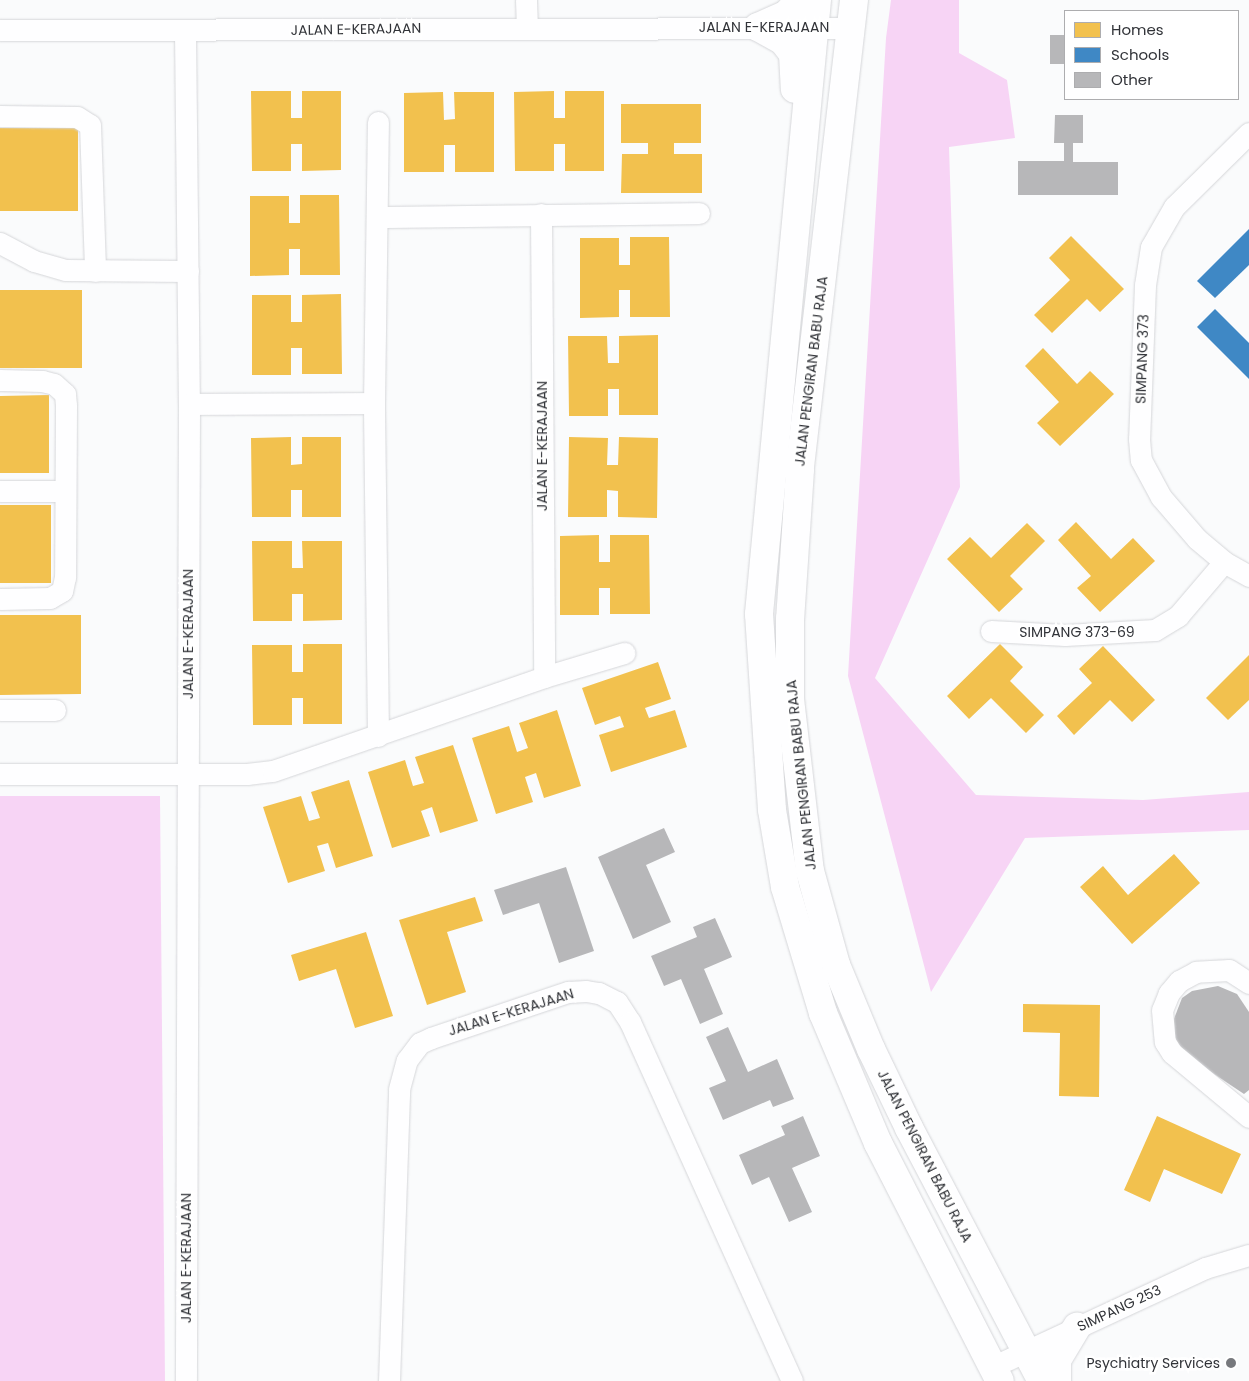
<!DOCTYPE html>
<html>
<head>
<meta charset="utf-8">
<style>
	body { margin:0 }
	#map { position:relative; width:1249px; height:1381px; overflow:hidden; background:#fafbfc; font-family:Poppins,sans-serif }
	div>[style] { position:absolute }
	.green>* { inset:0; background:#f7d4f5 }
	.homes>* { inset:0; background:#f2c14e }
	.schools>* { inset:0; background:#3f88c5 }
	.building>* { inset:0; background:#b7b7b9 }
	.roads { filter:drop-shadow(0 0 1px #d5d6d9) drop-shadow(0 0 1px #d5d6d9) }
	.minor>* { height:21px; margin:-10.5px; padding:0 10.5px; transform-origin:10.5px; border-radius:10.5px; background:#fefeff }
	.primary>* { height:28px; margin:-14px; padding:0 14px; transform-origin:14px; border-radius:14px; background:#fefeff }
	.dots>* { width:14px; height:14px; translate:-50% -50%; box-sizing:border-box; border:2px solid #fff; border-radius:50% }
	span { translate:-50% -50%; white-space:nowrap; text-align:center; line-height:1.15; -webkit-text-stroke:5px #fff; paint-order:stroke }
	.street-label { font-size:14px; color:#313338 }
	.poi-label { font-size:14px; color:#313338 }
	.right { translate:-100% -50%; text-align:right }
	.legend { position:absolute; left:1064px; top:10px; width:175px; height:90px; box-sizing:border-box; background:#fff; border:1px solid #adadaf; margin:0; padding:6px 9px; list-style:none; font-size:15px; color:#313338 }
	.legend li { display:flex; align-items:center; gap:10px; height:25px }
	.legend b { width:25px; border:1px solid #adadaf }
</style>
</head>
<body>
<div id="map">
	<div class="green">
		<i style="clip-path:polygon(891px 0,959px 0,959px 53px,1007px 80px,1015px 138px,949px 147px,960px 487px,875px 678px,976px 795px,1143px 800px,1249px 792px,1249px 830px,1025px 838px,931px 992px,848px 676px,886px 38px)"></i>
		<i style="clip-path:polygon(0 796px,160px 796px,165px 1381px,0 1381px)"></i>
	</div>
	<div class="homes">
		<i style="clip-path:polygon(251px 91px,291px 91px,291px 118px,302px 118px,302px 91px,341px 91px,341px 170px,302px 171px,302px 144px,291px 144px,291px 171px,252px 171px)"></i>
		<i style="clip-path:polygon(554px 91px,554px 118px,565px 118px,565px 91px,604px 91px,604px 171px,565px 171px,565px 144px,554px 144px,554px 171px,515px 171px,514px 92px)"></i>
		<i style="clip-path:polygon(443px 92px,444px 120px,455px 119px,454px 92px,494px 92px,494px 172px,455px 172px,455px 145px,444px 145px,444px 172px,404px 172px,404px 93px)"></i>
		<i style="clip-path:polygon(621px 104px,701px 104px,701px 143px,674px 143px,674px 154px,702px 154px,702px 193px,621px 193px,622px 154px,648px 154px,648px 143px,621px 143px)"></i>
		<i style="clip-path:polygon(0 128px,78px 128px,78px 211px,0 211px)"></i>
		<i style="clip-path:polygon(300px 195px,339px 195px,340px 275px,300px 275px,300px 249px,289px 249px,289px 275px,250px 276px,250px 196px,289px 196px,289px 223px,300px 223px)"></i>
		<i style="clip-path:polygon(1071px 236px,1124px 289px,1100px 312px,1087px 299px,1052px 333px,1034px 315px,1070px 280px,1049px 258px)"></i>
		<i style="clip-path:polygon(630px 237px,669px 237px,670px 317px,630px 317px,630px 290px,619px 290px,619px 317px,580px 318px,580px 238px,619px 238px,619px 265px,630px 265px)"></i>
		<i style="clip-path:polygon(0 290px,82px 290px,82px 368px,0 368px)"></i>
		<i style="clip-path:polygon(341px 294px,342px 374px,302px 374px,302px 348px,291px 348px,291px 375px,252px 375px,252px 295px,291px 295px,291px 322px,302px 322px,302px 295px)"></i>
		<i style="clip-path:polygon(658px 335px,658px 415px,619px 415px,619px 389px,608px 389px,608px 416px,569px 416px,568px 336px,607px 336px,608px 363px,619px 363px,619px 336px)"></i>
		<i style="clip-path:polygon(1043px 348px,1077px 384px,1090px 371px,1114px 394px,1060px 446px,1037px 423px,1059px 402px,1025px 366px)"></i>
		<i style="clip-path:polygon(49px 395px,49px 473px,0 473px,0 396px)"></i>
		<i style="clip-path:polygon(291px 437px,291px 465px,302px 464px,302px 437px,341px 437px,341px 517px,302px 517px,302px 490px,291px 490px,291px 517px,252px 517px,251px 438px)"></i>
		<i style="clip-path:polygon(569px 437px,608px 438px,607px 465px,618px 465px,619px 437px,658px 438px,657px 518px,618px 517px,618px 491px,607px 490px,607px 517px,568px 517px)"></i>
		<i style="clip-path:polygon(0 505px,51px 505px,51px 583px,0 583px)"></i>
		<i style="clip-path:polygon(1076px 522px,1111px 559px,1133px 538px,1155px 561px,1100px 612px,1077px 588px,1091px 576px,1058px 540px)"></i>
		<i style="clip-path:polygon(1027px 523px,1045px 541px,1010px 576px,1023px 589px,999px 612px,947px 559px,970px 537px,991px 558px)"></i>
		<i style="clip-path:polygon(599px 535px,599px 562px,610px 562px,610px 535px,649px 535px,650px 614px,610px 614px,610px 588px,599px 588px,599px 615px,560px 615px,560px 536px)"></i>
		<i style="clip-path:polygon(252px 541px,292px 541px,292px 568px,303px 568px,302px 541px,342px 541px,342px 620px,303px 621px,303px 594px,292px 594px,292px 621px,253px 621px)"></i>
		<i style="clip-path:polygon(0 615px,81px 615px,81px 694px,0 695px)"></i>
		<i style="clip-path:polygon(303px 644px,342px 644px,342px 724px,303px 724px,303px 698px,292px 698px,292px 725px,253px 725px,252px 645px,292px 645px,292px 672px,303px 672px)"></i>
		<i style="clip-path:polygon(1000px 644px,1023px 667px,1010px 681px,1044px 715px,1026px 733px,991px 698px,969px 719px,947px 696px)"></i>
		<i style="clip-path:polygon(1103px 646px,1155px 700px,1132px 722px,1110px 700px,1074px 735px,1057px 716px,1092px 683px,1079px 669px)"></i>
		<i style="clip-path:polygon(1249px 655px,1249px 700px,1228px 720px,1206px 698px)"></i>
		<i style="clip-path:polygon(658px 662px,671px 699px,645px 708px,649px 718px,675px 710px,687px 747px,611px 772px,599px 735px,624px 727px,620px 716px,595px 725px,582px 688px)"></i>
		<i style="clip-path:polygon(557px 710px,581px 786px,544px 798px,536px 773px,525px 777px,533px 802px,496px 814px,472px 738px,509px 726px,517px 752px,528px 748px,519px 723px)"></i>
		<i style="clip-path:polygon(453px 745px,478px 821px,440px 833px,432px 807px,421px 811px,430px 836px,392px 848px,368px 772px,405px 760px,413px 786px,424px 783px,415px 757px)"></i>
		<i style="clip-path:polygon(349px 780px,373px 856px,336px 868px,328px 843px,317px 846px,325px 871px,288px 883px,263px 807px,301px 796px,309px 821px,320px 818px,311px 792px)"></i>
		<i style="clip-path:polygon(1174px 854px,1200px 883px,1132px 944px,1080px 887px,1103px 866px,1128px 895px)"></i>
		<i style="clip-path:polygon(475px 897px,483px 921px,447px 932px,466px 992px,427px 1005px,399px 920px)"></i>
		<i style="clip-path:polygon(366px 932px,393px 1016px,355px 1028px,336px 969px,299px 981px,291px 955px)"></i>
		<i style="clip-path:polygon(1023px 1004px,1100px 1005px,1099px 1097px,1059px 1096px,1060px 1033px,1023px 1032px)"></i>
		<i style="clip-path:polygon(1157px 1116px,1241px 1154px,1222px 1194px,1164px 1169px,1150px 1202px,1124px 1190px)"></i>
	</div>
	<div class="schools">
		<i style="clip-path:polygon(1249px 229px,1249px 265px,1215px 298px,1197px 281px)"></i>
		<i style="clip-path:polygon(1215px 309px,1249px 343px,1249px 379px,1197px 327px)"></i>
	</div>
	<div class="building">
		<i style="clip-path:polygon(1050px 35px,1065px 35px,1065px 64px,1050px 64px)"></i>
		<i style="clip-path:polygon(1055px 115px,1083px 115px,1083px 143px,1073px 143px,1073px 162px,1118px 162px,1118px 195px,1018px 195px,1018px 161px,1064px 161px,1064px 143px,1054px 143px)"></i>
		<i style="clip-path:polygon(664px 828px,675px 852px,646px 865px,671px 922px,633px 939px,598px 857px)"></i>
		<i style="clip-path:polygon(566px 867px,594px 951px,559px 963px,539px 903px,503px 915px,494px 890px)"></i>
		<i style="clip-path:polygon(715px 918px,732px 957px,704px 969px,723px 1014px,700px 1024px,681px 979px,664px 986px,651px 956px,697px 937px,693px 927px)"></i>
		<i style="clip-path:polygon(1218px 986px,1237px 994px,1249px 1012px,1249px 1090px,1244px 1094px,1178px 1050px,1172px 1024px,1182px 998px,1192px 991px)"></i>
		<i style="clip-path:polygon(728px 1027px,748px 1072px,777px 1059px,794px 1099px,773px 1107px,770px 1100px,723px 1120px,709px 1088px,726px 1081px,706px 1037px)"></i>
		<i style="clip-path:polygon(803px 1116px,820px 1156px,792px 1168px,812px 1212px,789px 1222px,769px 1177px,752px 1185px,739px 1155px,785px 1135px,781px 1126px)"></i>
	</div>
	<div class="roads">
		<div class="minor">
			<i style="left:526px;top:0;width:27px;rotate:88deg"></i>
			<i style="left:0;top:30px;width:852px;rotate:-0.13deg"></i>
			<i style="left:185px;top:31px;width:373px;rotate:89.4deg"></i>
			<i style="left:189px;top:404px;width:977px;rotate:90.18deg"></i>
			<i style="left:0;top:116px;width:77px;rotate:0.7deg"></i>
			<i style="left:77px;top:117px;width:15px;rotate:32deg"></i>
			<i style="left:90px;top:125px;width:146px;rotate:88deg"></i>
			<i style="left:1249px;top:133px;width:105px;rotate:135.4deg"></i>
			<i style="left:1174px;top:207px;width:46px;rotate:119.9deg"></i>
			<i style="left:1151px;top:247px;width:38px;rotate:99deg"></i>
			<i style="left:1145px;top:285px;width:154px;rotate:92.2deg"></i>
			<i style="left:1139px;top:439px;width:21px;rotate:85deg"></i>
			<i style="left:1141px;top:460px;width:42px;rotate:61.6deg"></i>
			<i style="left:1161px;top:497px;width:55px;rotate:49.4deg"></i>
			<i style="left:1197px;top:539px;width:35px;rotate:40deg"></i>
			<i style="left:1224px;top:562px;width:29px;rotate:29deg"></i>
			<i style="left:541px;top:214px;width:463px;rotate:89.6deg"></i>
			<i style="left:377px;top:217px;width:322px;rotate:-0.7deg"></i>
			<i style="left:0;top:243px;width:38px;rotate:28deg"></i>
			<i style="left:34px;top:261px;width:33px;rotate:16deg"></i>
			<i style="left:66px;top:270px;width:122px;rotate:0.5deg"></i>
			<i style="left:0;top:380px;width:42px;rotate:1.4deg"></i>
			<i style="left:42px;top:381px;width:12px;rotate:14deg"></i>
			<i style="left:54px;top:384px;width:15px;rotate:42deg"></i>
			<i style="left:65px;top:394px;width:11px;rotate:85deg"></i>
			<i style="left:66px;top:405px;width:172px;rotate:90.3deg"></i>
			<i style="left:65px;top:577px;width:14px;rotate:102deg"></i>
			<i style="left:62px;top:591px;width:14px;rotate:150deg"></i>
			<i style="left:50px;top:598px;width:50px;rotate:178.9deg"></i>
			<i style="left:189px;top:404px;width:185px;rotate:-0.3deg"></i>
			<i style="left:0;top:491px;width:65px"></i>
			<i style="left:991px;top:631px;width:74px;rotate:3.1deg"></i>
			<i style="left:1065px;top:635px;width:90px;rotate:-3.2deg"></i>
			<i style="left:1155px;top:630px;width:27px;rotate:-31deg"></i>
			<i style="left:1178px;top:616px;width:71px;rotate:-49.6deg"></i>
			<i style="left:0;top:710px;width:55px"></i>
			<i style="left:378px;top:736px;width:333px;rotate:-90.7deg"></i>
			<i style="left:374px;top:403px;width:281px;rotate:-89.2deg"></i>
			<i style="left:0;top:774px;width:247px"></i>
			<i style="left:247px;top:774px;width:26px;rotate:-7deg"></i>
			<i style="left:273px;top:771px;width:287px;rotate:-19.1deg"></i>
			<i style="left:544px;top:677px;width:84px;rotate:-16.7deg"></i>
			<i style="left:1249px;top:983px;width:24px;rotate:-147deg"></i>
			<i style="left:1229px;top:970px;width:33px;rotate:177deg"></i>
			<i style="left:1196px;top:972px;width:19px;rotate:152deg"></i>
			<i style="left:1179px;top:981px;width:16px;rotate:130deg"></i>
			<i style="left:1169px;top:993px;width:18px;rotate:112deg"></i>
			<i style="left:1162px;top:1010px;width:32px;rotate:85deg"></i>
			<i style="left:1165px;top:1042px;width:13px;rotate:58deg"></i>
			<i style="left:1172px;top:1053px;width:100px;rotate:39.7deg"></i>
			<i style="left:992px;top:1367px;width:235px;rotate:-24.9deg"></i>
			<i style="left:1205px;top:1268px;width:46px;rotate:-16.5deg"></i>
			<i style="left:389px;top:1381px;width:292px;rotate:-88deg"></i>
			<i style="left:399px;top:1089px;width:30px;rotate:-75deg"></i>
			<i style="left:407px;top:1060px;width:21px;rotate:-53deg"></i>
			<i style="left:420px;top:1043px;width:12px;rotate:-24deg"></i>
			<i style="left:431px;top:1038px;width:145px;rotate:-18.6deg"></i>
			<i style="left:568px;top:992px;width:18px;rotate:-3deg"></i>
			<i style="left:586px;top:991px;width:13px;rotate:9deg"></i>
			<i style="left:599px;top:993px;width:20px;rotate:27deg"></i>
			<i style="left:617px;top:1002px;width:24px;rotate:57deg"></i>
			<i style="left:630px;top:1022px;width:394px;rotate:65.7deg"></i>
		</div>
		<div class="primary">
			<i style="left:817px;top:0;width:617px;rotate:95.4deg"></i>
			<i style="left:759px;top:614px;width:196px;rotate:86.2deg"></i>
			<i style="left:772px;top:810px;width:78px;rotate:80.4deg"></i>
			<i style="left:785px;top:887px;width:132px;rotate:73.2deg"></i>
			<i style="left:823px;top:1013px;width:141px;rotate:67.1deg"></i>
			<i style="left:878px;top:1143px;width:267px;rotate:62.9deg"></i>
			<i style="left:854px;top:0;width:473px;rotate:96.6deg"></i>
			<i style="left:800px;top:470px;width:149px;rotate:93.8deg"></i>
			<i style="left:790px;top:619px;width:80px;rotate:90deg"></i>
			<i style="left:790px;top:699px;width:173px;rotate:83.4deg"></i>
			<i style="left:810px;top:871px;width:98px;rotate:74.5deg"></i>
			<i style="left:836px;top:965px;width:91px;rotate:67.4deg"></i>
			<i style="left:871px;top:1049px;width:88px;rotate:64.3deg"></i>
			<i style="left:909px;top:1128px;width:286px;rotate:62.3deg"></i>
			<i style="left:758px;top:27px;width:29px;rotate:29deg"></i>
			<i style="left:783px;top:41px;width:16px;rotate:52deg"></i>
			<i style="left:793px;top:54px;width:35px;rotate:87deg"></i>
			<i style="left:758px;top:27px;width:32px;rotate:-24deg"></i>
			<i style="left:787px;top:14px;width:18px;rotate:-49deg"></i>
			<i style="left:1057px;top:1381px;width:21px;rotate:-90deg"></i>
			<i style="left:1057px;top:1360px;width:39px;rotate:-59deg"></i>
		</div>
	</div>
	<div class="dots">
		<i style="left:1231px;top:1363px;background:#77797d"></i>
	</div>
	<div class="street-label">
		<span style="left:764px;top:27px">JALAN E-KERAJAAN</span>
		<span style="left:356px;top:29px;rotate:-1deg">JALAN E-KERAJAAN</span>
		<span style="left:1142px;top:359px;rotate:-88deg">SIMPANG 373</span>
		<span style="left:811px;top:371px;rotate:-83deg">JALAN PENGIRAN BABU RAJA</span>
		<span style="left:542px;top:446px;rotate:-90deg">JALAN E-KERAJAAN</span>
		<span style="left:1077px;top:632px">SIMPANG 373-69</span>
		<span style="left:188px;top:634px;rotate:-90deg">JALAN E-KERAJAAN</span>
		<span style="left:801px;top:775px;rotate:-96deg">JALAN PENGIRAN BABU RAJA</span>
		<span style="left:511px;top:1012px;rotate:-17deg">JALAN E-KERAJAAN</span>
		<span style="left:925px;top:1156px;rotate:63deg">JALAN PENGIRAN BABU RAJA</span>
		<span style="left:186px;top:1258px;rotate:-90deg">JALAN E-KERAJAAN</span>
		<span style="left:1119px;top:1308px;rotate:-25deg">SIMPANG 253</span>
	</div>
	<div class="poi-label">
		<span class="right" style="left:1220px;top:1363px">Psychiatry Services</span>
	</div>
	<ul class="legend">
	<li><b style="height:14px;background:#f2c14e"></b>Homes</li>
	<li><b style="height:14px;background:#3f88c5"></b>Schools</li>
	<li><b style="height:14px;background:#b7b7b9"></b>Other</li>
	</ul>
</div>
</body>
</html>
